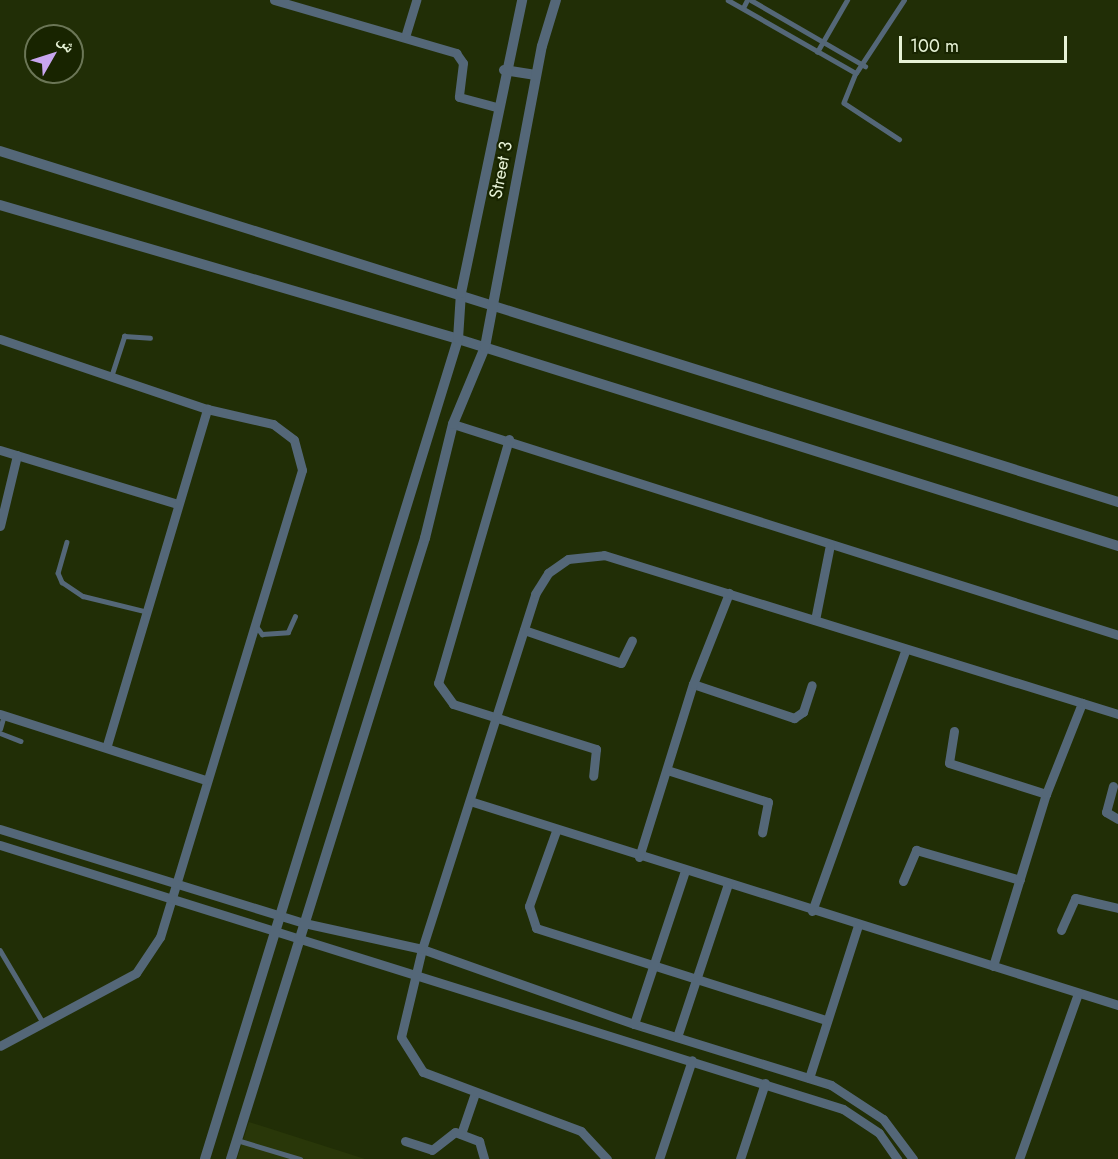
<!DOCTYPE html>
<html>
<head>
<meta charset="utf-8">
<style>
	body { margin:0 }
	#map { position:relative; width:1118px; height:1159px; overflow:hidden; background:#212e06; font-family:Jost,"Noto Naskh Arabic",sans-serif }
	div>[style] { position:absolute }
	.built>* { inset:0; background:#293709 }
	.service>* { height:4.5px; margin:-2.25px; padding:0 2.25px; transform-origin:2.25px; border-radius:2.25px; background:#546778 }
	.minor>* { height:9px; margin:-4.5px; padding:0 4.5px; transform-origin:4.5px; border-radius:4.5px; background:#546778 }
	.tertiary>* { height:10px; margin:-5px; padding:0 5px; transform-origin:5px; border-radius:5px; background:#546778 }
	span { translate:-50% -50%; white-space:nowrap; text-align:center; line-height:1.15; -webkit-text-stroke:4.5px #182400; paint-order:stroke }
	.street-label { font-size:18px; color:#e7f2d6 }
	.north { position:absolute; left:24px; top:24px; width:60px; height:60px; box-sizing:border-box; background:#182400; border:2px solid #6b7656; border-radius:50%; rotate:51deg; font-size:16px; font-weight:700; line-height:24px; text-align:center; color:#e7f2d6 }
	.north::after { content:''; display:block; margin:auto; width:21px; height:27px; background:#c8a6ef; clip-path:polygon(50% 0,100% 100%,50% 72%,0 100%) }
	.scale { position:absolute; left:899px; top:36px; width:168px; height:27px; box-sizing:border-box; border:3px solid #e7f2d6; border-top:0; padding-left:8px; font-size:18px; line-height:21px; white-space:nowrap; color:#e7f2d6; -webkit-text-stroke:4px #182400; paint-order:stroke }
</style>
</head>
<body>
<div id="map">
	<div class="built">
		<i style="clip-path:polygon(249px 1122px,365px 1159px,237px 1159px)"></i>
	</div>
	<div class="service">
		<i style="left:728px;top:0;width:147px;rotate:29.7deg"></i>
		<i style="left:856px;top:73px;width:87px;rotate:-56.7deg"></i>
		<i style="left:751px;top:0;width:132px;rotate:30.1deg"></i>
		<i style="left:743px;top:8px;width:9px;rotate:-63deg"></i>
		<i style="left:817px;top:52px;width:60px;rotate:-60deg"></i>
		<i style="left:856px;top:73px;width:32px;rotate:112deg"></i>
		<i style="left:844px;top:103px;width:66px;rotate:33.2deg"></i>
		<i style="left:112px;top:374px;width:40px;rotate:-72deg"></i>
		<i style="left:124px;top:336px;width:26px;rotate:4deg"></i>
		<i style="left:67px;top:542px;width:32px;rotate:106deg"></i>
		<i style="left:58px;top:573px;width:10px;rotate:66deg"></i>
		<i style="left:62px;top:582px;width:25px;rotate:34deg"></i>
		<i style="left:83px;top:596px;width:63px;rotate:13.8deg"></i>
		<i style="left:257px;top:627px;width:9px;rotate:54deg"></i>
		<i style="left:262px;top:634px;width:26px;rotate:-4deg"></i>
		<i style="left:288px;top:632px;width:17px;rotate:-66deg"></i>
		<i style="left:0;top:729px;width:15px;rotate:-74deg"></i>
		<i style="left:0;top:733px;width:22px;rotate:21deg"></i>
		<i style="left:0;top:950px;width:86px;rotate:59.3deg"></i>
		<i style="left:237px;top:1140px;width:66px;rotate:16.8deg"></i>
	</div>
	<div class="minor">
		<i style="left:274px;top:0;width:190px;rotate:16.2deg"></i>
		<i style="left:456px;top:53px;width:12px;rotate:55deg"></i>
		<i style="left:463px;top:63px;width:34px;rotate:97deg"></i>
		<i style="left:459px;top:97px;width:39px;rotate:15deg"></i>
		<i style="left:405px;top:37px;width:39px;rotate:-73deg"></i>
		<i style="left:0;top:339px;width:219px;rotate:18.7deg"></i>
		<i style="left:207px;top:409px;width:68px;rotate:12.8deg"></i>
		<i style="left:273px;top:424px;width:26px;rotate:37deg"></i>
		<i style="left:294px;top:440px;width:31px;rotate:75deg"></i>
		<i style="left:302px;top:470px;width:488px;rotate:106.9deg"></i>
		<i style="left:160px;top:937px;width:43px;rotate:123.7deg"></i>
		<i style="left:136px;top:973px;width:154px;rotate:151.8deg"></i>
		<i style="left:453px;top:424px;width:698px;rotate:17.6deg"></i>
		<i style="left:509px;top:439px;width:254px;rotate:106.2deg"></i>
		<i style="left:438px;top:683px;width:26px;rotate:54deg"></i>
		<i style="left:453px;top:704px;width:150px;rotate:17.5deg"></i>
		<i style="left:596px;top:749px;width:27px;rotate:96deg"></i>
		<i style="left:0;top:450px;width:186px;rotate:16.9deg"></i>
		<i style="left:0;top:526px;width:73px;rotate:-76.5deg"></i>
		<i style="left:815px;top:620px;width:76px;rotate:-78.7deg"></i>
		<i style="left:524px;top:630px;width:102px;rotate:18.8deg"></i>
		<i style="left:621px;top:663px;width:25px;rotate:-64deg"></i>
		<i style="left:693px;top:684px;width:107px;rotate:18.6deg"></i>
		<i style="left:794px;top:718px;width:11px;rotate:-34deg"></i>
		<i style="left:803px;top:712px;width:28px;rotate:-72deg"></i>
		<i style="left:0;top:714px;width:215px;rotate:17.8deg"></i>
		<i style="left:954px;top:731px;width:32px;rotate:99deg"></i>
		<i style="left:949px;top:763px;width:102px;rotate:17.7deg"></i>
		<i style="left:107px;top:745px;width:351px;rotate:-73.4deg"></i>
		<i style="left:667px;top:770px;width:106px;rotate:17.6deg"></i>
		<i style="left:768px;top:802px;width:31px;rotate:101deg"></i>
		<i style="left:1113px;top:786px;width:27px;rotate:105deg"></i>
		<i style="left:1106px;top:812px;width:14px;rotate:30deg"></i>
		<i style="left:473px;top:802px;width:676px;rotate:17.47deg"></i>
		<i style="left:0;top:829px;width:318px;rotate:17.2deg"></i>
		<i style="left:304px;top:923px;width:121px;rotate:12.4deg"></i>
		<i style="left:422px;top:949px;width:225px;rotate:19.5deg"></i>
		<i style="left:634px;top:1024px;width:206px;rotate:17.2deg"></i>
		<i style="left:831px;top:1085px;width:62px;rotate:33.2deg"></i>
		<i style="left:883px;top:1119px;width:50px;rotate:53.1deg"></i>
		<i style="left:556px;top:831px;width:80px;rotate:109.8deg"></i>
		<i style="left:529px;top:906px;width:23px;rotate:72deg"></i>
		<i style="left:536px;top:928px;width:304px;rotate:17.6deg"></i>
		<i style="left:0;top:845px;width:883px;rotate:17.39deg"></i>
		<i style="left:843px;top:1109px;width:43px;rotate:33.7deg"></i>
		<i style="left:879px;top:1133px;width:32px;rotate:55deg"></i>
		<i style="left:639px;top:857px;width:181px;rotate:-72.7deg"></i>
		<i style="left:693px;top:684px;width:98px;rotate:-68.4deg"></i>
		<i style="left:903px;top:881px;width:34px;rotate:-67deg"></i>
		<i style="left:916px;top:850px;width:108px;rotate:16.1deg"></i>
		<i style="left:812px;top:911px;width:278px;rotate:-70.3deg"></i>
		<i style="left:1061px;top:930px;width:35px;rotate:-66deg"></i>
		<i style="left:1075px;top:898px;width:44px;rotate:13.1deg"></i>
		<i style="left:993px;top:966px;width:180px;rotate:-72.9deg"></i>
		<i style="left:1046px;top:794px;width:98px;rotate:-68.4deg"></i>
		<i style="left:634px;top:1024px;width:161px;rotate:-71.6deg"></i>
		<i style="left:677px;top:1037px;width:161px;rotate:-71.6deg"></i>
		<i style="left:809px;top:1078px;width:161px;rotate:-72.2deg"></i>
		<i style="left:461px;top:1134px;width:43px;rotate:-71.1deg"></i>
		<i style="left:405px;top:1141px;width:28px;rotate:18deg"></i>
		<i style="left:432px;top:1150px;width:29px;rotate:-38deg"></i>
		<i style="left:455px;top:1132px;width:26px;rotate:21deg"></i>
		<i style="left:479px;top:1141px;width:19px;rotate:74deg"></i>
		<i style="left:607px;top:1159px;width:38px;rotate:-133deg"></i>
		<i style="left:581px;top:1131px;width:169px;rotate:-159.5deg"></i>
		<i style="left:423px;top:1072px;width:41px;rotate:-122.2deg"></i>
		<i style="left:401px;top:1037px;width:90px;rotate:-76.6deg"></i>
		<i style="left:422px;top:949px;width:373px;rotate:-72.3deg"></i>
		<i style="left:535px;top:594px;width:25px;rotate:-58deg"></i>
		<i style="left:548px;top:573px;width:24px;rotate:-35deg"></i>
		<i style="left:568px;top:559px;width:36px;rotate:-6deg"></i>
		<i style="left:604px;top:555px;width:538px;rotate:17.19deg"></i>
		<i style="left:659px;top:1159px;width:104px;rotate:-71.6deg"></i>
		<i style="left:740px;top:1159px;width:80px;rotate:-71.8deg"></i>
		<i style="left:1019px;top:1159px;width:176px;rotate:-70.4deg"></i>
	</div>
	<div class="tertiary">
		<i style="left:504px;top:70px;width:32px;rotate:9deg"></i>
		<i style="left:0;top:151px;width:1172px;rotate:17.43deg"></i>
		<i style="left:0;top:205px;width:477px;rotate:16.3deg"></i>
		<i style="left:458px;top:339px;width:692px;rotate:17.41deg"></i>
		<i style="left:205px;top:1159px;width:858px;rotate:-72.85deg"></i>
		<i style="left:458px;top:339px;width:46px;rotate:-86.3deg"></i>
		<i style="left:461px;top:293px;width:299px;rotate:-78.2deg"></i>
		<i style="left:231px;top:1159px;width:651px;rotate:-72.65deg"></i>
		<i style="left:425px;top:538px;width:117px;rotate:-76.2deg"></i>
		<i style="left:453px;top:424px;width:83px;rotate:-67.4deg"></i>
		<i style="left:485px;top:347px;width:306px;rotate:-79.3deg"></i>
		<i style="left:542px;top:46px;width:48px;rotate:-73.1deg"></i>
	</div>
	<div class="street-label">
		<span style="left:501px;top:170px;rotate:-79deg">Street 3</span>
	</div>
	<div class="north">ش</div>
	<div class="scale">100 m</div>
</div>
</body>
</html>
